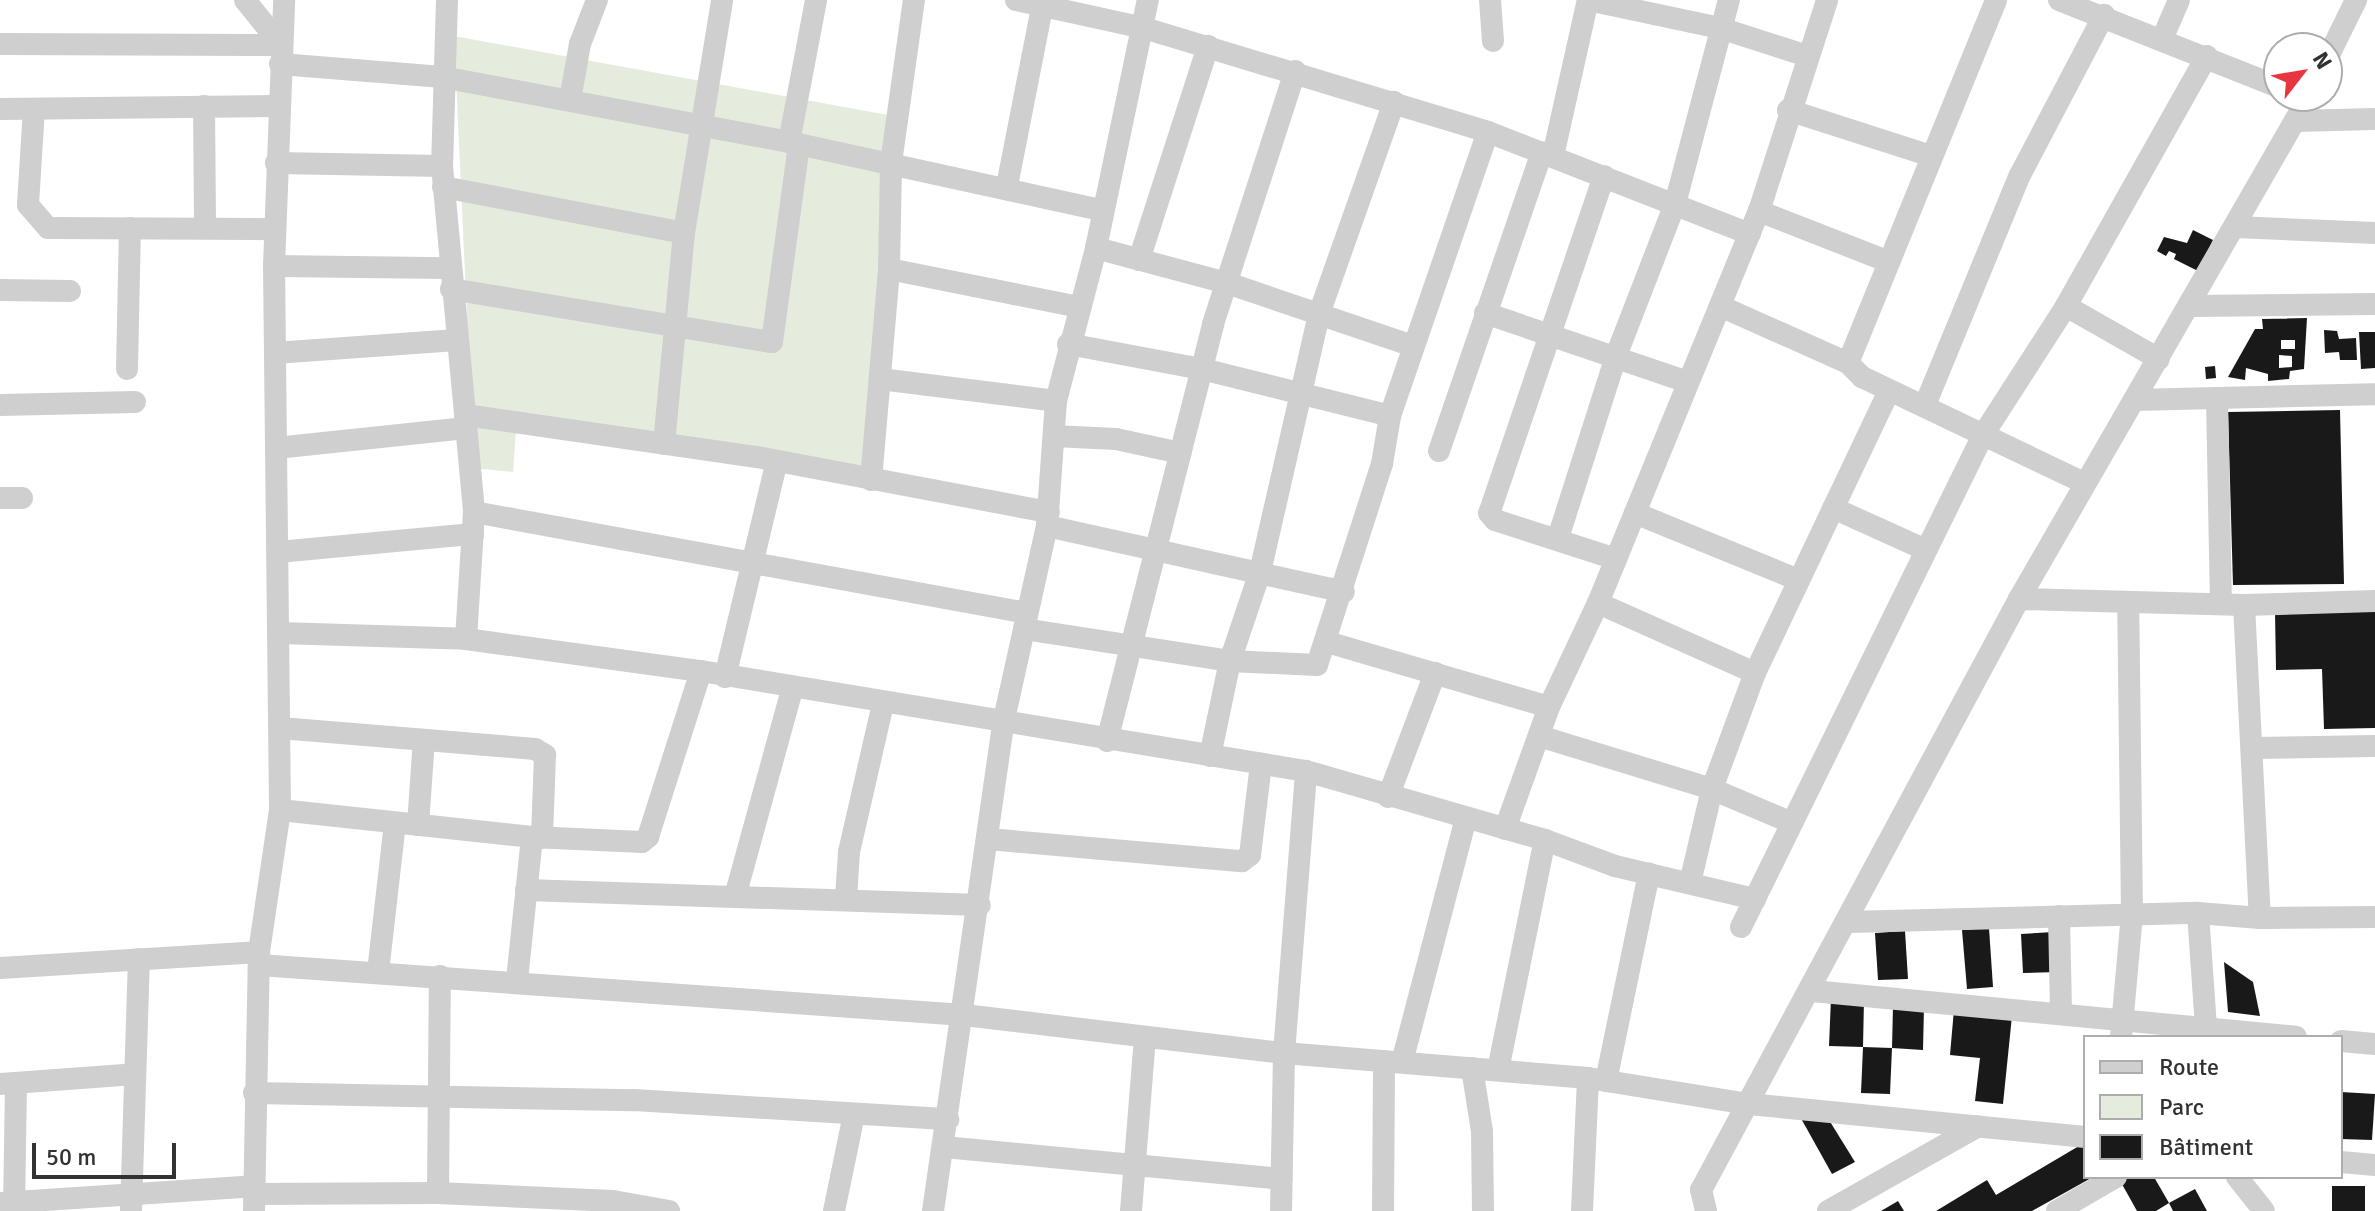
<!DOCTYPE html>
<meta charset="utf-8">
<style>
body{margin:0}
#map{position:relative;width:2375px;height:1211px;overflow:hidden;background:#fff;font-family:Signika,sans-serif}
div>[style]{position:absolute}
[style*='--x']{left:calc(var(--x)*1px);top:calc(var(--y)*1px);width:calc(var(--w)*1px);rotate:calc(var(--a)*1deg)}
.green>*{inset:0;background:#e5ecde}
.building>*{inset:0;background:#191919}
.street>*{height:22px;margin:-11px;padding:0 11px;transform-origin:11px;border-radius:11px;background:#cfcfcf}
span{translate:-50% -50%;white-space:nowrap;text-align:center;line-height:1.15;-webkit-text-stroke:8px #fff;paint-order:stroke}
.legend{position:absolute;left:2083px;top:1035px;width:260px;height:144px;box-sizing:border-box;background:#fff;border:2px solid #adadad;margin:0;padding:10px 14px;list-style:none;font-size:24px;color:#323232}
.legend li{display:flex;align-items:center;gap:16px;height:40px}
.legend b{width:40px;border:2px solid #adadad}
.north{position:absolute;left:2263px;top:32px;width:80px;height:80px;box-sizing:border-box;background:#fff;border:2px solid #adadad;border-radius:50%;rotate:59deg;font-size:22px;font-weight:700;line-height:32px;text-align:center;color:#323232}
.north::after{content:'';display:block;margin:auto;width:28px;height:36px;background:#e83640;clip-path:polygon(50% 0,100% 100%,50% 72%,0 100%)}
.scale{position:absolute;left:32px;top:1143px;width:144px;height:36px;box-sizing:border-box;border:4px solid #323232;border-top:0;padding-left:10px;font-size:24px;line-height:28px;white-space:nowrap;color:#323232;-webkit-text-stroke:6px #fff;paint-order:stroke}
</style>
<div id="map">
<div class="green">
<i style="clip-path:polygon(454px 36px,899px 117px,871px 478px,516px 431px,513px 472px,474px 468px)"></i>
</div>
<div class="building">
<i style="clip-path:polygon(2193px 230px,2213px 240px,2198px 271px,2174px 259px,2176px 254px,2169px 251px,2166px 256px,2157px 251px,2164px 237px,2187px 243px)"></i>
<i style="clip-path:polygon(evenodd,2307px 318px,2304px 369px,2290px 371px,2289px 379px,2268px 381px,2268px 374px,2246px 368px,2245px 380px,2228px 377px,2255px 329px,2263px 329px,2262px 319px,2307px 318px,2281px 340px,2295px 340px,2295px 349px,2281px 349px,2281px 340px,2307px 318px,2279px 355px,2292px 356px,2292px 367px,2279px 368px,2279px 355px)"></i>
<i style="clip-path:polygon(2324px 330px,2337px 331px,2339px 339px,2356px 338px,2357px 360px,2340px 360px,2339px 352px,2325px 353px)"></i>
<i style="clip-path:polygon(2359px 332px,2375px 332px,2375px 368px,2361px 369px)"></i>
<i style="clip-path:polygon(2215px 366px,2216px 378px,2206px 379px,2205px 367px)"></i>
<i style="clip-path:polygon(2340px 410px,2344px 584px,2233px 585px,2228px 412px)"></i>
<i style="clip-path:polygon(2375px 610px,2375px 728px,2324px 729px,2322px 669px,2276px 670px,2275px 612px)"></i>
<i style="clip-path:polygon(1989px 928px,1993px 987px,1967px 989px,1962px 930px)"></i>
<i style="clip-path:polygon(1905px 931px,1908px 979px,1878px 980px,1875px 933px)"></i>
<i style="clip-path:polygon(2054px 932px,2057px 972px,2023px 973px,2021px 934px)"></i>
<i style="clip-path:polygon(2224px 962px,2253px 982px,2260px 1016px,2228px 1012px)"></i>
<i style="clip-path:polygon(1831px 998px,1864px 999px,1863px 1047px,1829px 1046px)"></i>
<i style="clip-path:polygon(1893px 1006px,1924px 1007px,1923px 1050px,1892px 1048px,1890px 1094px,1861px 1093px,1863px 1047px,1892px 1048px)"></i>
<i style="clip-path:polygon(1954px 1009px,2012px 1016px,2003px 1104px,1975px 1101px,1980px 1058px,1950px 1055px)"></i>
<i style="clip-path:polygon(2341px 1092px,2375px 1094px,2372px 1140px,2341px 1139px)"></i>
<i style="clip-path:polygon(1798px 1113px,1829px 1120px,1855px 1162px,1832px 1174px)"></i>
<i style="clip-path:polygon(2084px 1143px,2085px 1177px,2093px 1177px,2032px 1211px,1936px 1211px,1987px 1180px,1996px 1195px)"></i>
<i style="clip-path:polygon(2118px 1177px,2154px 1177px,2169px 1203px,2156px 1211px,2137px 1211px)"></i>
<i style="clip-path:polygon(2332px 1186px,2365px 1186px,2365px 1211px,2332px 1211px)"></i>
<i style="clip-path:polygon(2195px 1189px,2207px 1211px,2173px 1211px,2169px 1203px)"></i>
<i style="clip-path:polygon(1898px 1201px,1904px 1211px,1881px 1211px)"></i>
</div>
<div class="street">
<i style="--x:245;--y:0;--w:58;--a:51.3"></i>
<i style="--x:447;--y:0;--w:166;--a:91.7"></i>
<i style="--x:442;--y:166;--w:347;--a:84.7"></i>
<i style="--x:474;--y:512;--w:127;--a:93.6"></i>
<i style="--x:1016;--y:0;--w:131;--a:12.3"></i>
<i style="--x:1144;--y:28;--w:359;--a:16.8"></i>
<i style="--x:1488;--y:132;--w:281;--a:21.3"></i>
<i style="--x:1490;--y:0;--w:41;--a:85.8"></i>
<i style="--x:2059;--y:0;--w:237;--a:21.6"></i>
<i style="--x:2163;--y:37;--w:40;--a:-66.6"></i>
<i style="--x:0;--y:44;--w:281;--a:0.2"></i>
<i style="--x:2327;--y:59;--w:66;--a:-63.8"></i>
<i style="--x:280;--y:64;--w:163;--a:4.6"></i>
<i style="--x:442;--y:77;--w:353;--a:10.6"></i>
<i style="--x:789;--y:142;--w:320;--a:12.3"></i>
<i style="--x:570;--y:100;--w:57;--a:-79.9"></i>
<i style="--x:580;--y:44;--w:47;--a:-68.9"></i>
<i style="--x:204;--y:106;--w:121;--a:89.5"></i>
<i style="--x:0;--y:109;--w:278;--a:-0.6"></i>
<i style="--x:34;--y:109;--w:96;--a:93.6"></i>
<i style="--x:28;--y:205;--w:30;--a:49"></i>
<i style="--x:48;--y:228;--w:227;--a:0.3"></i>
<i style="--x:1788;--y:110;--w:150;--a:17.8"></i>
<i style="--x:2295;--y:121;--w:80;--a:-1.4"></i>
<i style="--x:789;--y:142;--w:145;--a:-79.2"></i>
<i style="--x:1553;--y:156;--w:160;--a:-77.4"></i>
<i style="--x:1588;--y:0;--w:135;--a:12"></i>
<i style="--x:1720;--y:28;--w:91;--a:17.8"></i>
<i style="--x:276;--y:163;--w:166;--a:1"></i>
<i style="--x:1604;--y:176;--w:356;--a:108.8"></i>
<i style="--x:1489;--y:513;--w:9;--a:49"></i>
<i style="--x:1495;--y:520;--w:127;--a:17.9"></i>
<i style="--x:1007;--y:186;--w:182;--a:-78.9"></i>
<i style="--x:443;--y:187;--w:245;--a:10.8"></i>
<i style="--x:1759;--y:211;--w:140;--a:21.4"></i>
<i style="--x:2235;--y:227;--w:140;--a:2.5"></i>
<i style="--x:1096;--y:248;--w:136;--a:15"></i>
<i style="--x:1227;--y:283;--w:196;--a:18.7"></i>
<i style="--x:1139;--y:260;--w:225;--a:-72.1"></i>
<i style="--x:274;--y:266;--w:174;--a:0.7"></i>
<i style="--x:889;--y:269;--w:194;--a:11.3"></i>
<i style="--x:451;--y:289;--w:325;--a:9.4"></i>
<i style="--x:772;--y:342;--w:200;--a:-82.2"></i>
<i style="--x:0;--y:290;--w:70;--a:0.8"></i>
<i style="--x:1720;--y:306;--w:140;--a:24"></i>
<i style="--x:1848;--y:363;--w:20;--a:45"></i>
<i style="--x:1862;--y:377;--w:246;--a:25.5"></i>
<i style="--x:2066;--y:306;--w:107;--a:29.7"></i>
<i style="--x:2191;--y:306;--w:184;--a:-0.6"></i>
<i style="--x:1485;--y:313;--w:214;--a:18.8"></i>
<i style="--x:1068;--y:344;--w:136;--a:10.6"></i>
<i style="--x:1202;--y:369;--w:194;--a:14"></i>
<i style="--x:275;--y:353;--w:182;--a:-4.1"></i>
<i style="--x:1848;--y:363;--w:392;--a:-67.8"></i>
<i style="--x:127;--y:369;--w:141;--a:-88.8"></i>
<i style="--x:880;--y:379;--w:177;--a:7.1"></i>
<i style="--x:2217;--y:398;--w:206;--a:88.9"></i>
<i style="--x:2135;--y:400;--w:240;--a:-1.4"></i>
<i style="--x:0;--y:405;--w:135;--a:-1.3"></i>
<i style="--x:1925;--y:405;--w:249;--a:-67.6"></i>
<i style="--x:2020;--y:175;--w:181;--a:-62.3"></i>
<i style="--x:465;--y:415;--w:295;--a:8.2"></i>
<i style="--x:757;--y:457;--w:297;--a:10.7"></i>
<i style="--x:1054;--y:436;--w:62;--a:2.8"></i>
<i style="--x:1116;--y:439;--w:66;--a:12.3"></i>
<i style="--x:664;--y:444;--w:212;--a:-84.6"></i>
<i style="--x:684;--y:233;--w:236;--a:-80.7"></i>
<i style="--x:276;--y:448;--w:191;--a:-6"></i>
<i style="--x:1439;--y:451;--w:316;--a:-71"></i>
<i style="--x:871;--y:480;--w:212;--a:-85.1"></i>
<i style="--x:889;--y:269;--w:106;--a:-88.9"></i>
<i style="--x:891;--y:163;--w:165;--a:-82"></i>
<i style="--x:0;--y:498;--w:22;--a:0"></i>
<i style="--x:1833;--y:508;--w:102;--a:24.3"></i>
<i style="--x:474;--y:512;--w:562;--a:10.35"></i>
<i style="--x:1635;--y:513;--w:176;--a:22.3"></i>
<i style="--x:1047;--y:526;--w:304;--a:12.5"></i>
<i style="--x:1558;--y:538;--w:191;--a:-72.3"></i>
<i style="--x:1616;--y:356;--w:163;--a:-68.8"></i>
<i style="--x:1675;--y:204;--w:211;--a:-75.2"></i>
<i style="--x:278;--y:552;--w:196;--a:-5.3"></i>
<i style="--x:2019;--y:599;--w:225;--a:1.5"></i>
<i style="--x:2244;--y:605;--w:131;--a:-1.7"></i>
<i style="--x:1598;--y:603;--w:172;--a:24"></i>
<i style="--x:2244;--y:605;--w:313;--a:87.1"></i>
<i style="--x:1024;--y:629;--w:208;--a:8.8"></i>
<i style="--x:1230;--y:661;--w:87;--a:2.6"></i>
<i style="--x:1317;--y:665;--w:211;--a:-72.1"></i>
<i style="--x:1382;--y:464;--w:49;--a:-80.5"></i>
<i style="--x:1390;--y:416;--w:300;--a:-71"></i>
<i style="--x:280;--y:633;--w:186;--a:1.8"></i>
<i style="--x:466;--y:639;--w:237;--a:7.8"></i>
<i style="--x:701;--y:671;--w:613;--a:9.39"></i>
<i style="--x:1306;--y:771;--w:249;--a:16.1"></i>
<i style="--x:1545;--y:840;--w:75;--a:20.4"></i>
<i style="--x:1615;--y:866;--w:144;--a:13.3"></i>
<i style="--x:1327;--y:642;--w:231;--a:16.3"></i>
<i style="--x:725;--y:677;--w:222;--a:-76.5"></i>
<i style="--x:280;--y:728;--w:256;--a:4.7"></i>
<i style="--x:535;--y:749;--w:12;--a:31"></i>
<i style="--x:545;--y:755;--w:83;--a:92.1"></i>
<i style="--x:1539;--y:736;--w:181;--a:17"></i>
<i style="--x:1712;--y:789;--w:87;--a:23"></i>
<i style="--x:1107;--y:741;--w:430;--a:-75.7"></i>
<i style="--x:1213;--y:324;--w:266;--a:-72"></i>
<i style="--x:2253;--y:748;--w:122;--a:-0.9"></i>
<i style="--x:1210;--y:756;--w:97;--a:-78.1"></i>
<i style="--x:1230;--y:661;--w:94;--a:-71.4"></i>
<i style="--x:1260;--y:572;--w:265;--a:-77.1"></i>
<i style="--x:1319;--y:314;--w:225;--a:-70.5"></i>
<i style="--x:1388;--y:797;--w:133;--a:-69.2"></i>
<i style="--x:280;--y:810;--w:253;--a:6.1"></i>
<i style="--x:532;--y:837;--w:110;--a:2.6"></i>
<i style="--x:642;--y:842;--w:8;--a:-40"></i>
<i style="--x:648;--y:837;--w:174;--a:-72.3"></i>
<i style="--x:418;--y:825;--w:85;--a:-86"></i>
<i style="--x:1505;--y:829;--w:130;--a:-70.2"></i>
<i style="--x:1549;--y:707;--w:115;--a:-64.8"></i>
<i style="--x:1598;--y:603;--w:424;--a:-67.7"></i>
<i style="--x:1759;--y:211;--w:222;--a:-72.1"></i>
<i style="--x:988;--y:839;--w:255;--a:5"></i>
<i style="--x:1242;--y:861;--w:10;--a:-37"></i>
<i style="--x:1250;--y:855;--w:92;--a:-83.1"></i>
<i style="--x:1690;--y:883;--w:97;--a:-76.8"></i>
<i style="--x:1712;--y:789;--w:124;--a:-69.7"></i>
<i style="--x:1755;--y:673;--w:312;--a:-64.6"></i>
<i style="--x:526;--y:890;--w:454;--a:1.9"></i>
<i style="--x:736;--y:893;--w:212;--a:-74.6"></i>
<i style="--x:846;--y:898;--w:46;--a:-86.3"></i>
<i style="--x:849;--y:852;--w:152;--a:-77.1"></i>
<i style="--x:2198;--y:913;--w:115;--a:86"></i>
<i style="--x:2059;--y:916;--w:98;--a:88.8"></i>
<i style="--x:1849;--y:922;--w:349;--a:-1.5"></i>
<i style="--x:2198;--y:913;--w:62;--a:4.6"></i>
<i style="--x:2260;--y:918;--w:115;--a:-0.5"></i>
<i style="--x:1741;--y:927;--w:548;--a:-63.81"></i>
<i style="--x:1983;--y:435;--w:153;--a:-57.2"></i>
<i style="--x:2066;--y:306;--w:287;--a:-60.6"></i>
<i style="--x:259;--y:965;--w:707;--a:4.06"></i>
<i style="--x:964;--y:1015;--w:322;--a:6.8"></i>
<i style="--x:1284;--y:1053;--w:305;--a:4.7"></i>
<i style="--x:1588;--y:1078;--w:163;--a:9.2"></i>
<i style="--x:1749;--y:1104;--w:338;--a:5.6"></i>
<i style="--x:0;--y:968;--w:259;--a:-3.5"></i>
<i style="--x:378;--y:972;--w:150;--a:-83.5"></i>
<i style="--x:517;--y:980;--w:144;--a:-84"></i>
<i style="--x:1812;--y:991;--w:486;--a:5.4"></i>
<i style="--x:2121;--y:1037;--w:123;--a:-84.9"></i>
<i style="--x:2132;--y:914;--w:311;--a:-90.7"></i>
<i style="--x:2341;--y:1041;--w:34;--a:5"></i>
<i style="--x:1402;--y:1062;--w:252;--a:-75.3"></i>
<i style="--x:1472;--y:1068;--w:64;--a:81"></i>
<i style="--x:1482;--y:1131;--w:80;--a:89.3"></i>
<i style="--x:1498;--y:1070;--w:235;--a:-78.5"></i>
<i style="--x:1606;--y:1081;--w:212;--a:-78.3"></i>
<i style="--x:0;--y:1084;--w:135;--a:-4.2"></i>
<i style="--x:254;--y:1093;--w:380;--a:1.1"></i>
<i style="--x:634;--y:1100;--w:315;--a:3.5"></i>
<i style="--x:944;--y:1147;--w:339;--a:5.4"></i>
<i style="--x:2341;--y:1162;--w:34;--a:5"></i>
<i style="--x:2237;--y:1177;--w:43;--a:51.5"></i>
<i style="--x:438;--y:1193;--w:217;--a:-89.5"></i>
<i style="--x:253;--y:1194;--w:185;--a:-0.3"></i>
<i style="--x:438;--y:1193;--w:175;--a:2.6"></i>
<i style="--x:613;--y:1201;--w:57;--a:10.1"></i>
<i style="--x:0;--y:1203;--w:254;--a:-3.8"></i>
<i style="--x:14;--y:1211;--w:128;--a:-89.1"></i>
<i style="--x:131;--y:1211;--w:252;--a:-88.2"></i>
<i style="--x:254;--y:1211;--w:259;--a:-88.9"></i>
<i style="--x:259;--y:952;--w:144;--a:-81.6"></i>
<i style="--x:280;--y:810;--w:544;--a:-90.63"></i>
<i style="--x:274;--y:266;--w:266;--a:-87.8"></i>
<i style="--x:834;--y:1211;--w:99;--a:-78.3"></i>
<i style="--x:933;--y:1211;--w:492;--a:-81.8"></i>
<i style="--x:1003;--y:724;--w:203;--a:-77.5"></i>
<i style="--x:1047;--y:526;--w:125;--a:-85.9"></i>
<i style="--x:1056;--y:401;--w:158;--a:-75.3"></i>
<i style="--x:1096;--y:248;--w:253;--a:-78.2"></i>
<i style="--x:1131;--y:1211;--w:174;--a:-85.4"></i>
<i style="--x:1281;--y:1211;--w:158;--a:-88.9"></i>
<i style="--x:1284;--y:1053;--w:283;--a:-85.5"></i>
<i style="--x:1383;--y:1211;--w:150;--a:-89.6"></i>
<i style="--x:1582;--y:1211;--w:133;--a:-87.4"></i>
<i style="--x:1706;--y:1211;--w:22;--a:-103"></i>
<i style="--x:1701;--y:1190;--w:671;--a:-61.72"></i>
<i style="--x:2019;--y:599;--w:581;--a:-60.03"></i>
<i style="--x:1828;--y:1211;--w:172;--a:-29.5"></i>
<i style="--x:2057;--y:1211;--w:68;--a:-30"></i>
</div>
<ul class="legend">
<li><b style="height:10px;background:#cfcfcf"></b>Route</li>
<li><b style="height:22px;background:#e5ecde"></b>Parc</li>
<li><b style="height:22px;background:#191919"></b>Bâtiment</li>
</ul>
<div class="north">N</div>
<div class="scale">50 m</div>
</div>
